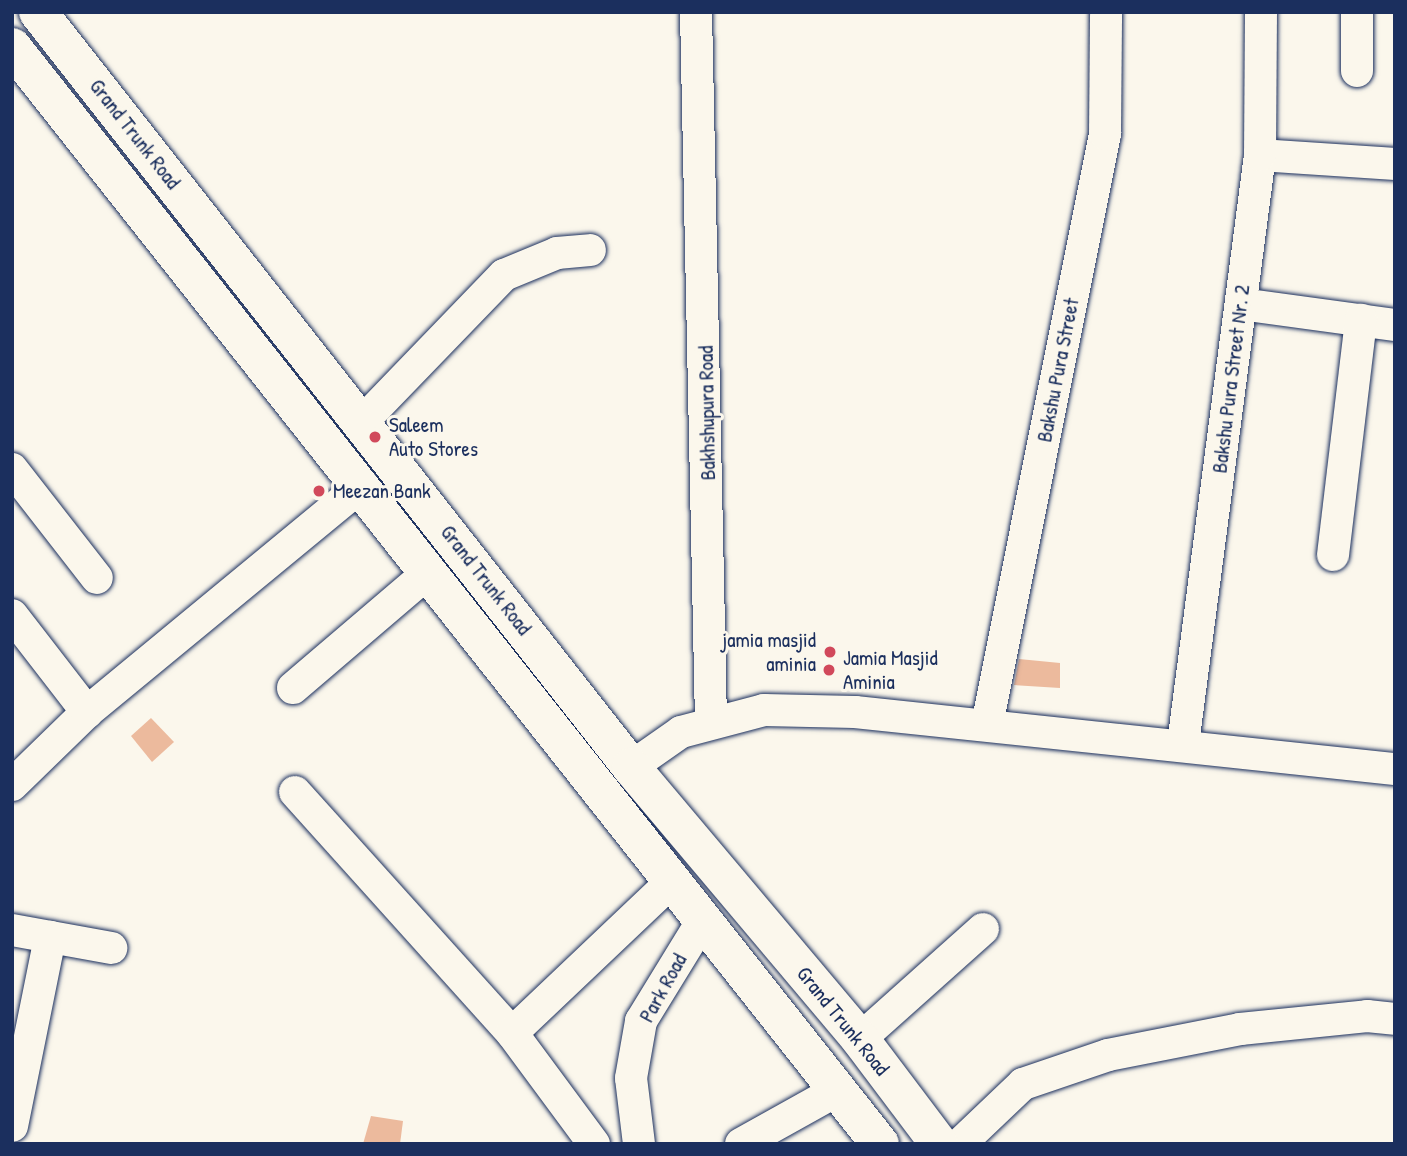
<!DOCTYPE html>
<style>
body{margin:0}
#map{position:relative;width:1407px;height:1156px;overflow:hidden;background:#fbf7ec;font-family:"Patrick Hand",sans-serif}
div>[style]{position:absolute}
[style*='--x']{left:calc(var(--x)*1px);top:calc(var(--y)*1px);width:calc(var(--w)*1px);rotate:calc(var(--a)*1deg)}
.building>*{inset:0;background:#ecba9d}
.roads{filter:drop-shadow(0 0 2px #1b2f5e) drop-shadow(0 0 2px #1b2f5e)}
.minor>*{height:32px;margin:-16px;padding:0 16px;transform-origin:16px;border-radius:16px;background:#fbf7ec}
.major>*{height:38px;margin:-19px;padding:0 19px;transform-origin:19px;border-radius:19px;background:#fbf7ec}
.dots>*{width:19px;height:19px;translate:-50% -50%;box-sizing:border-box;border:4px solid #fbf7ec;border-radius:50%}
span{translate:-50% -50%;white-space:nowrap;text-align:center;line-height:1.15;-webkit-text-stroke:6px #fbf7ec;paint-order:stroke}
.street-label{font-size:21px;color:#1b2f5e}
.poi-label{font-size:21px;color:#1b2f5e}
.left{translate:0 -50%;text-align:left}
.right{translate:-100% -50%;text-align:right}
.frame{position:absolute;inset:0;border:14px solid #1b2f5e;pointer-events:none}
</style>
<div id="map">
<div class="building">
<i style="clip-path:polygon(1019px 659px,1060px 663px,1060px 688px,1014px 685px)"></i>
<i style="clip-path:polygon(151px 718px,174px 742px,152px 762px,131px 736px)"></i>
<i style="clip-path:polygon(371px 1116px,403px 1121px,400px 1144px,363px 1144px)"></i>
</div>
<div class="roads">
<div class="minor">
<i style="--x:696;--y:12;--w:708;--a:88.79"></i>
<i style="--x:1357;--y:71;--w:59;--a:-90"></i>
<i style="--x:1260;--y:155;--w:135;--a:3.8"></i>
<i style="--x:1241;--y:304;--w:155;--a:7.8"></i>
<i style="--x:363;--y:421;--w:203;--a:-46"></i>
<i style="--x:504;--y:275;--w:57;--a:-22.5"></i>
<i style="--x:557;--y:253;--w:33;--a:-5"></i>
<i style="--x:12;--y:469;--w:138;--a:52.1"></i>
<i style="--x:1333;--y:555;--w:237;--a:-83.2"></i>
<i style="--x:12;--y:615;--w:123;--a:52.3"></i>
<i style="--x:293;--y:688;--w:180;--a:-40.5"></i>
<i style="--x:987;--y:725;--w:603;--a:-78.71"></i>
<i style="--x:1105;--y:134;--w:122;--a:-89.5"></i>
<i style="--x:1183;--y:744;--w:594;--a:-82.55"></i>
<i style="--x:1260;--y:155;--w:143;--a:-89.6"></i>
<i style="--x:631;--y:767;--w:61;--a:-35"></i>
<i style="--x:681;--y:732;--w:86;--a:-14.8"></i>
<i style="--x:764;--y:710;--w:91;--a:1.3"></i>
<i style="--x:855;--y:712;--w:543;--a:6.03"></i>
<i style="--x:12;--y:785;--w:105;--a:-44.2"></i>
<i style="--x:87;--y:712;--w:357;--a:-39.5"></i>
<i style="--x:295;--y:792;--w:324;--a:48"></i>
<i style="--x:12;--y:930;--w:101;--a:10.3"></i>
<i style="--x:860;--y:1039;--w:165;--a:-41.8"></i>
<i style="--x:12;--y:1126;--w:193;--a:-78.6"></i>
<i style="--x:594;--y:1144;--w:138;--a:-126.5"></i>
<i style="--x:512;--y:1033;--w:219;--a:-43.5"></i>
<i style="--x:639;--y:1144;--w:66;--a:-96.9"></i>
<i style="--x:631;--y:1078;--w:58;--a:-80"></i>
<i style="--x:641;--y:1021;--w:119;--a:-58.5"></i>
<i style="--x:741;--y:1144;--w:113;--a:-29.1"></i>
<i style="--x:960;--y:1144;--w:87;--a:-43.6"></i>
<i style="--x:1023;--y:1084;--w:90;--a:-18.8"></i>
<i style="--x:1108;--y:1055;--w:135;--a:-11.1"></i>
<i style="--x:1240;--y:1029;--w:128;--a:-5.8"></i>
<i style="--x:1367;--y:1016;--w:28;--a:6"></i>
</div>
<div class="major">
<i style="--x:38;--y:12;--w:960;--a:51.85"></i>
<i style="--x:631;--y:767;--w:356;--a:49.9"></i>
<i style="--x:860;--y:1039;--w:131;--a:53"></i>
<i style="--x:12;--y:47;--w:1399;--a:51.65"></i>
</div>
</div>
<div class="dots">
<i style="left:375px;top:437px;background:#d1495b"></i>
<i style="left:319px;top:491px;background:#d1495b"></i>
<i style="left:830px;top:652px;background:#d1495b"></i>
<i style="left:829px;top:670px;background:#d1495b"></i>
</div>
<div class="street-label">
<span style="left:135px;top:134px;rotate:52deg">Grand Trunk Road</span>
<span style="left:1058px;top:370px;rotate:-79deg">Bakshu Pura Street</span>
<span style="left:1231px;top:379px;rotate:-83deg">Bakshu Pura Street Nr. 2</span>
<span style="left:707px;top:413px;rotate:-91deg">Bakhshupura Road</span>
<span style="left:486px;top:580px;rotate:52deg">Grand Trunk Road</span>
<span style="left:663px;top:988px;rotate:-61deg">Park Road</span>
<span style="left:843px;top:1021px;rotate:51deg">Grand Trunk Road</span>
</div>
<div class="poi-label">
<span class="left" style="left:389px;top:437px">Saleem<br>Auto Stores</span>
<span class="left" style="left:333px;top:491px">Meezan Bank</span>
<span class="right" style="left:816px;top:652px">jamia masjid<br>aminia</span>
<span class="left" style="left:843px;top:670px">Jamia Masjid<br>Aminia</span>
</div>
<div class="frame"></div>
</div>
